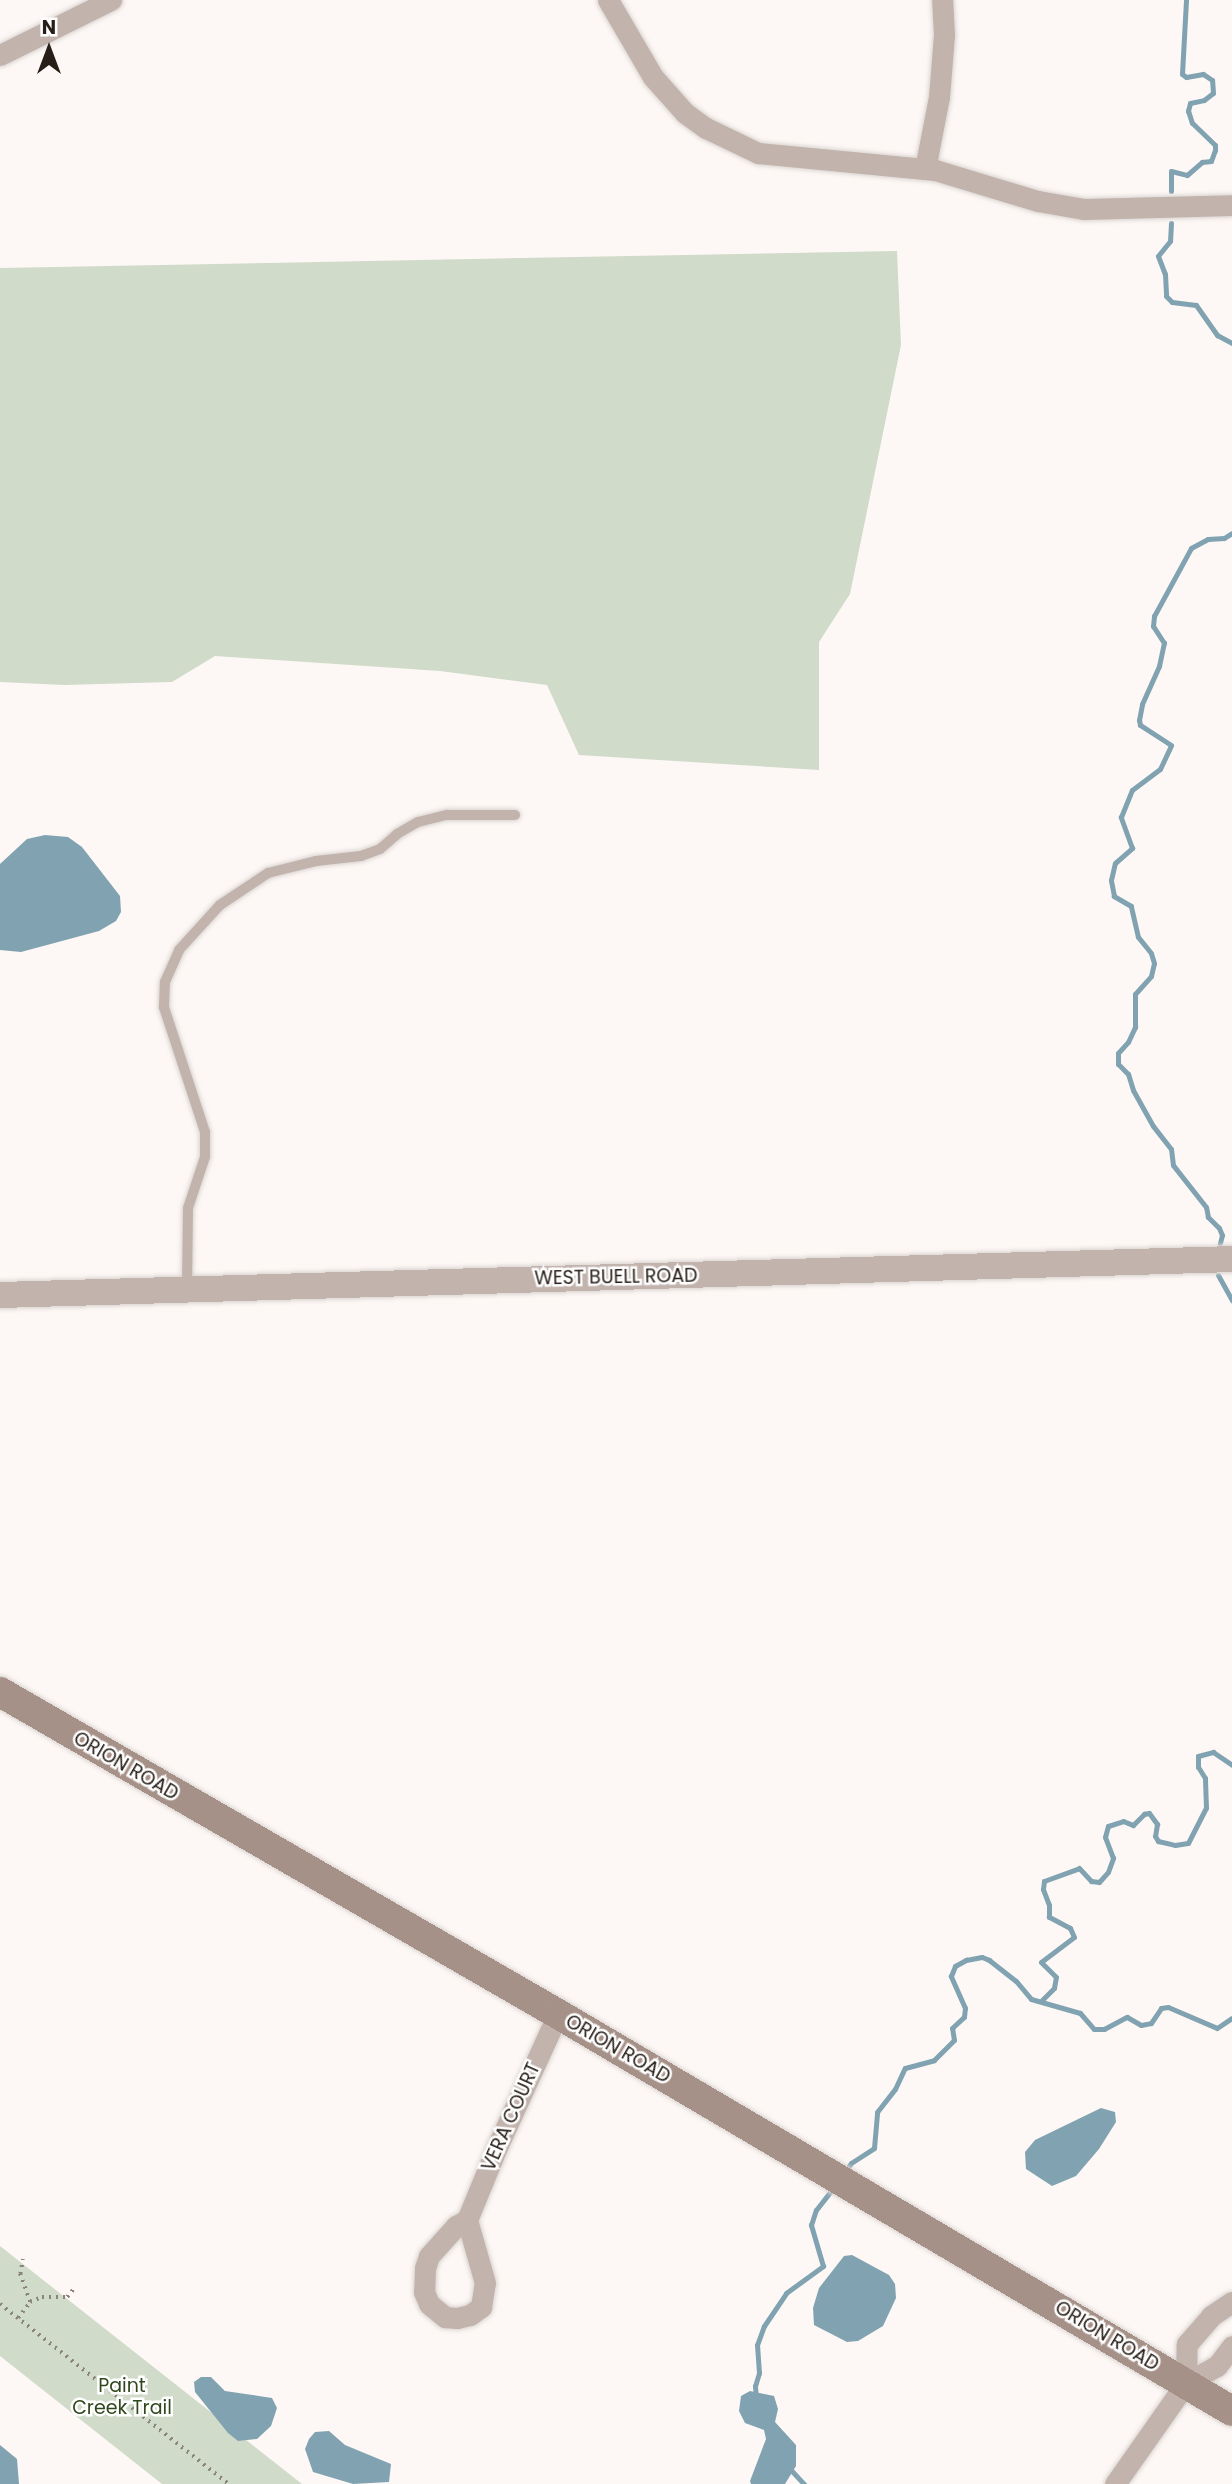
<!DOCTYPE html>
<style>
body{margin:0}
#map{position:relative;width:1232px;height:2484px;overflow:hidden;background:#fdf8f5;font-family:Poppins,sans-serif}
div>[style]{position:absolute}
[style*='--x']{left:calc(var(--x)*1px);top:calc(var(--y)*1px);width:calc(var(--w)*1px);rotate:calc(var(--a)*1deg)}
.green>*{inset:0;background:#d0dbc9}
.water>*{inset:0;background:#81a3b1}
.stream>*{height:5px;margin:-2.5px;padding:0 2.5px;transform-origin:2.5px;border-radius:2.5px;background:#81a3b1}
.path>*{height:3.5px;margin-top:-1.75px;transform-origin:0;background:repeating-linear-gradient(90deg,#8a837e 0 2px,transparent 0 7px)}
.roads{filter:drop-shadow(0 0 2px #dbd5d2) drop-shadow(0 0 2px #dbd5d2)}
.service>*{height:10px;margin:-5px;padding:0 5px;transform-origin:5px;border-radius:5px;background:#c2b3ad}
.minor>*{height:21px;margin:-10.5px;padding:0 10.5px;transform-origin:10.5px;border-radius:10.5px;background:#c2b3ad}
.tertiary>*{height:26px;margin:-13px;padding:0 13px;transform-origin:13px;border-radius:13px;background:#c2b3ad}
.secondary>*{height:30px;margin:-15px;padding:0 15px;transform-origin:15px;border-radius:15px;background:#a69188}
span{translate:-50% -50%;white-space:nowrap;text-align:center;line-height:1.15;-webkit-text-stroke:5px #fff;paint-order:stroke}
.street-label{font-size:19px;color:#271e18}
.park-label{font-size:19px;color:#30471d}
.north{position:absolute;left:14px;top:14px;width:70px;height:70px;-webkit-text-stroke:5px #fff;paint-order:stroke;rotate:0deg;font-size:19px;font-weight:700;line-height:28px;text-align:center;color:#271e18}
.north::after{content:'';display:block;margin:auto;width:24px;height:32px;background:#271e18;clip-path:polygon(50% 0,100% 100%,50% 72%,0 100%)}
</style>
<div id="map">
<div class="green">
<i style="clip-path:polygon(897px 251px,901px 345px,850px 594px,819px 642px,819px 770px,579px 755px,547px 685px,440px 671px,215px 656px,172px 682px,64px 685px,0 682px,0 268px)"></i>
<i style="clip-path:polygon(0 2246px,302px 2484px,162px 2484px,0 2356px)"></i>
</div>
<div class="water">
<i style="clip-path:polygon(45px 835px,68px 837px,82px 847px,120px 896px,121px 912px,116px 921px,99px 931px,21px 952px,0 950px,0 864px,27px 839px)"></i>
<i style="clip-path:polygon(1101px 2108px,1115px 2112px,1116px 2122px,1099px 2149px,1076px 2176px,1052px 2186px,1026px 2169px,1025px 2152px,1035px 2140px)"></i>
<i style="clip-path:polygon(852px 2255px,889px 2275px,895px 2284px,896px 2298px,883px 2326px,858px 2341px,847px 2342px,814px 2325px,813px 2308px,819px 2288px,844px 2256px)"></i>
<i style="clip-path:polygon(201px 2377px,211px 2377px,225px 2391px,272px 2398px,277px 2408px,271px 2426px,257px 2439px,238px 2441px,228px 2433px,195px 2392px,194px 2382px)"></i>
<i style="clip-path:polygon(750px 2391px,774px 2396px,778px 2409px,775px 2422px,796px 2445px,796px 2466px,785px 2484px,751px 2484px,750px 2481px,766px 2439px,764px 2430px,745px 2423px,739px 2411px,741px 2396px)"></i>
<i style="clip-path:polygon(329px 2431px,345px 2445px,391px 2464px,389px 2482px,353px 2484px,313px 2472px,305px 2449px,309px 2439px,315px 2432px)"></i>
<i style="clip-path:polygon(0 2445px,17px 2459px,19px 2484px,0 2484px)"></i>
</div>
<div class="stream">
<i style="--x:1171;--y:191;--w:20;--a:-90"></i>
<i style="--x:1171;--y:171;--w:16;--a:14"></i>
<i style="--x:1187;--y:175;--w:20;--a:-41"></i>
<i style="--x:1202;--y:162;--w:9;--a:-6"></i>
<i style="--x:1211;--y:161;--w:12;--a:-70"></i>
<i style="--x:1215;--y:150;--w:5;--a:-90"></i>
<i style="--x:1215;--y:145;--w:32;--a:-136"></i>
<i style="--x:1192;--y:123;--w:13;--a:-108"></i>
<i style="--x:1188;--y:111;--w:8;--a:-76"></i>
<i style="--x:1190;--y:103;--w:14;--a:-12"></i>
<i style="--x:1204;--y:100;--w:11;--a:-38"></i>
<i style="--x:1213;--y:93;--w:13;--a:-94"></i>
<i style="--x:1212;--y:80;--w:11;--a:-146"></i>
<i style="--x:1203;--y:74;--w:17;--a:170"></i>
<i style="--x:1186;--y:77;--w:5;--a:-143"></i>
<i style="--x:1182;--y:74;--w:74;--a:-86.9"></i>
<i style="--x:1171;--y:223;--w:18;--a:93"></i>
<i style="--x:1170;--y:241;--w:19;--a:129"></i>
<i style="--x:1158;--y:256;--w:19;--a:69"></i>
<i style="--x:1165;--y:274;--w:22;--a:87"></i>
<i style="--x:1166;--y:296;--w:8;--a:45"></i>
<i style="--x:1172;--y:302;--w:24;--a:7"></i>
<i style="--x:1196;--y:305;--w:37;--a:55"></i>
<i style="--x:1217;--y:335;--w:17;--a:28"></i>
<i style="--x:1220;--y:1243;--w:8;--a:-76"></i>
<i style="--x:1222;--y:1235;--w:8;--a:-113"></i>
<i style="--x:1219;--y:1228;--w:16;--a:-135"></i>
<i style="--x:1208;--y:1217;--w:10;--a:-101"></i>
<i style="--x:1206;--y:1207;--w:53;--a:-128.2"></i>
<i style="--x:1173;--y:1165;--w:16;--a:-97"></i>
<i style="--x:1171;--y:1149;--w:29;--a:-128"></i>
<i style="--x:1153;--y:1126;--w:41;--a:-119.1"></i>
<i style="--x:1133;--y:1090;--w:17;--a:-107"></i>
<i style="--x:1128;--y:1074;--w:14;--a:-135"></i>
<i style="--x:1118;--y:1064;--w:11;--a:-90"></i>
<i style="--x:1118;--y:1053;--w:15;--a:-48"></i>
<i style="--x:1128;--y:1042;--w:17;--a:-65"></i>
<i style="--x:1135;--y:1027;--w:33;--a:-90"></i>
<i style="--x:1135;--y:994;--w:24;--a:-48"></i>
<i style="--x:1151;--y:976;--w:13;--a:-77"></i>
<i style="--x:1154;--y:963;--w:10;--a:-107"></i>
<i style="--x:1151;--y:953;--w:21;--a:-129"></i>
<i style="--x:1138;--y:937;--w:32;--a:-103"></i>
<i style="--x:1131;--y:906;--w:20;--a:-150"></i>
<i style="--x:1114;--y:896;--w:16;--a:-101"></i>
<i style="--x:1111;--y:880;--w:17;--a:-77"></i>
<i style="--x:1115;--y:863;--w:23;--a:-41"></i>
<i style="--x:1132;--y:848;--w:33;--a:-110"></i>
<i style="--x:1121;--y:817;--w:29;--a:-68"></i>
<i style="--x:1132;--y:790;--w:35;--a:-37"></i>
<i style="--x:1160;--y:769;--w:26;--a:-65"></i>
<i style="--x:1171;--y:745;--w:37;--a:-147"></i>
<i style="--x:1140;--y:725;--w:5;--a:-101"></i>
<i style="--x:1139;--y:720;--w:16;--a:-79"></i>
<i style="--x:1142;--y:704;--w:42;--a:-65.9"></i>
<i style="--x:1159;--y:666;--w:24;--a:-78"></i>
<i style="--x:1164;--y:643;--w:20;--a:-123"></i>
<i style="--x:1153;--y:626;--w:10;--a:-84"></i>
<i style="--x:1154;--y:616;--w:77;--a:-61.4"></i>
<i style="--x:1191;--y:548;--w:19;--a:-28"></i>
<i style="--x:1208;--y:539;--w:16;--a:-4"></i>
<i style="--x:1224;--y:538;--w:9;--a:-32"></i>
<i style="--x:1218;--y:1275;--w:29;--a:61"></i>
<i style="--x:1042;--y:2000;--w:17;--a:-45"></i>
<i style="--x:1054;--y:1988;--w:11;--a:-80"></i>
<i style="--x:1056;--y:1977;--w:21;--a:-135"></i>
<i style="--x:1041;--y:1962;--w:41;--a:-37.1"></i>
<i style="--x:1074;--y:1937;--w:10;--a:-114"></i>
<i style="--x:1070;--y:1928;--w:24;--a:-152"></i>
<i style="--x:1049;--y:1917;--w:12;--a:-90"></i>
<i style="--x:1049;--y:1905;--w:17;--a:-111"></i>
<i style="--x:1043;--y:1889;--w:8;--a:-83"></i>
<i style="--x:1044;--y:1881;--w:37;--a:-20"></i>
<i style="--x:1079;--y:1868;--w:18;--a:47"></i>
<i style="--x:1091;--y:1881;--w:8;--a:7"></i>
<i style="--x:1099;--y:1882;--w:13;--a:-48"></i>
<i style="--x:1108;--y:1872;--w:15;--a:-70"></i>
<i style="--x:1113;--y:1858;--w:22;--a:-111"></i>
<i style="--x:1105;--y:1837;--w:11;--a:-75"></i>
<i style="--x:1108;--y:1826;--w:16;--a:-18"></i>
<i style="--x:1123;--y:1821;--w:11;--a:22"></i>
<i style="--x:1133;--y:1825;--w:16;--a:-45"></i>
<i style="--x:1144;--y:1814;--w:5;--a:-11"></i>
<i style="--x:1149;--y:1813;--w:14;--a:54"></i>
<i style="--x:1157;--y:1824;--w:12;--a:99"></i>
<i style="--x:1155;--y:1836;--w:6;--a:59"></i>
<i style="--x:1158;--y:1841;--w:17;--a:13"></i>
<i style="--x:1175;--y:1845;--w:13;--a:-9"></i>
<i style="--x:1188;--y:1843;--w:39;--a:-63"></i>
<i style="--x:1206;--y:1808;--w:30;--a:-92"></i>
<i style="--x:1205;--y:1778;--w:13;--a:-122"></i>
<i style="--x:1198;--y:1767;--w:11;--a:-90"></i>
<i style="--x:1198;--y:1756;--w:16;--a:-15"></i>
<i style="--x:1213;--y:1752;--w:23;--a:34"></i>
<i style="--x:844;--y:2173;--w:12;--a:-55"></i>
<i style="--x:851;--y:2163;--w:27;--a:-33"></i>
<i style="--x:874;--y:2148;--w:36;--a:-85"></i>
<i style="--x:877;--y:2112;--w:29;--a:-52"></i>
<i style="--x:895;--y:2089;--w:23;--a:-65"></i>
<i style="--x:905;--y:2068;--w:30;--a:-15"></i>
<i style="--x:934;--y:2060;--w:28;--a:-45"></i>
<i style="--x:954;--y:2040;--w:12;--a:-99"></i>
<i style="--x:952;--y:2028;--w:16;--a:-43"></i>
<i style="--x:964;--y:2017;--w:9;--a:-84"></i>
<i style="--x:965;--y:2008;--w:35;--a:-114"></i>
<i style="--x:951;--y:1976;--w:11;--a:-68"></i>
<i style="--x:955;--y:1966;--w:13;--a:-29"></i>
<i style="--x:966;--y:1960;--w:16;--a:-11"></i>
<i style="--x:982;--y:1957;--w:8;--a:23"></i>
<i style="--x:989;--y:1960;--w:34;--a:38"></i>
<i style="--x:1016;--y:1981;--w:23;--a:50"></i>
<i style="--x:1031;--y:1999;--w:51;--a:15.9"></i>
<i style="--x:1080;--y:2013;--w:21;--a:49"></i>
<i style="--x:1094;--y:2029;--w:10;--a:0"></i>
<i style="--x:1104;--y:2029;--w:26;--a:-28"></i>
<i style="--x:1127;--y:2017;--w:16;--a:30"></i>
<i style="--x:1141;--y:2025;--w:10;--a:-11"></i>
<i style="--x:1151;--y:2023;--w:18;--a:-56"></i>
<i style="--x:1161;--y:2008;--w:7;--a:-8"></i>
<i style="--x:1168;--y:2007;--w:53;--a:23.2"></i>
<i style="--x:1217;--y:2028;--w:18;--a:-34"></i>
<i style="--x:756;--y:2398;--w:12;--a:-95"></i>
<i style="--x:755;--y:2386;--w:14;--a:-73"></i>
<i style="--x:759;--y:2373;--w:28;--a:-94"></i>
<i style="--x:757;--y:2345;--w:20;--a:-70"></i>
<i style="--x:764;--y:2326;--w:40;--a:-56"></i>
<i style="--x:786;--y:2293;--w:46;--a:-36.1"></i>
<i style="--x:823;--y:2266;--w:43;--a:-106.3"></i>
<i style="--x:811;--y:2225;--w:16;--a:-72"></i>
<i style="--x:816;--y:2210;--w:29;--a:-52"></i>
<i style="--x:790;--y:2469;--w:21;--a:47"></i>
</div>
<div class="path">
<i style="--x:30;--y:2302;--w:13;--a:-23"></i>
<i style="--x:42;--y:2297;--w:25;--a:0"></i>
<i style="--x:67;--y:2297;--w:13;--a:-51"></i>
<i style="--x:0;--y:2304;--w:291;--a:38.2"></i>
<i style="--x:18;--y:2318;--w:20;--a:-53"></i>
<i style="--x:30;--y:2302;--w:30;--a:-110"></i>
<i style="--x:20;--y:2274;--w:15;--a:-79"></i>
</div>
<div class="roads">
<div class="service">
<i style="--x:187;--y:1289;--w:81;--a:-89.3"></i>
<i style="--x:188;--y:1208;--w:54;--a:-71.6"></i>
<i style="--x:205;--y:1157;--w:25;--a:-90"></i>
<i style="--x:205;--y:1132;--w:132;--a:-108.2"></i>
<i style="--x:164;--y:1007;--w:25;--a:-88"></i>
<i style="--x:165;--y:982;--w:35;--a:-66"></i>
<i style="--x:179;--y:950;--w:61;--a:-47.7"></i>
<i style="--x:220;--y:905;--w:58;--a:-33.7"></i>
<i style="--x:268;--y:873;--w:49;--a:-14"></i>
<i style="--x:316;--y:861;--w:45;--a:-6.3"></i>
<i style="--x:361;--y:856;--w:20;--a:-20"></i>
<i style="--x:380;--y:849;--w:23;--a:-41"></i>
<i style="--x:397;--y:834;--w:24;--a:-30"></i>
<i style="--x:418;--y:822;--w:30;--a:-14"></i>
<i style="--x:447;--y:815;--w:68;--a:0"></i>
</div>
<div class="minor">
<i style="--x:608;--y:0;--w:89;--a:59.7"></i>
<i style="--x:653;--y:77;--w:48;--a:48.4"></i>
<i style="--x:685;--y:113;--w:26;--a:36"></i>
<i style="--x:706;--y:128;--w:58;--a:25.7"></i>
<i style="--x:758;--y:153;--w:178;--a:5.5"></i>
<i style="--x:935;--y:170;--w:108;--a:16.8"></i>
<i style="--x:1038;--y:201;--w:47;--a:9.9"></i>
<i style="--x:1084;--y:209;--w:148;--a:-1.5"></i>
<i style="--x:0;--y:55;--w:124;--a:-26.4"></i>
<i style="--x:925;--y:169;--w:73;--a:-79"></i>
<i style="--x:939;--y:97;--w:62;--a:-85.4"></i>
<i style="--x:944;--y:35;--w:35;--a:-93"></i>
<i style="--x:467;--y:2220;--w:13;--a:151"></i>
<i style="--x:456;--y:2226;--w:40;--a:132"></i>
<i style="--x:429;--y:2256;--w:13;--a:108"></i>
<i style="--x:425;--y:2268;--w:24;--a:92"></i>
<i style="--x:424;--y:2292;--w:13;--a:67"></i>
<i style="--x:429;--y:2304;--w:21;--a:39"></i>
<i style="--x:445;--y:2317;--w:12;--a:5"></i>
<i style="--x:457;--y:2318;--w:13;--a:-13"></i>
<i style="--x:470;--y:2315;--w:14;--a:-36"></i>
<i style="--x:481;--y:2307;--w:24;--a:-81"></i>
<i style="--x:485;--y:2283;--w:66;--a:-105.9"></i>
<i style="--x:467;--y:2220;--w:79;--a:-67.7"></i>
<i style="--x:497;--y:2147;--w:146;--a:-65.4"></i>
<i style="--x:1186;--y:2383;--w:39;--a:-89"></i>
<i style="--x:1187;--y:2344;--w:37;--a:-49"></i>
<i style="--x:1211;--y:2316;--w:25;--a:-34"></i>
<i style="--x:1115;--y:2484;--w:123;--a:-54.9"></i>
<i style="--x:1186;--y:2383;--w:35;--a:-29"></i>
<i style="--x:1217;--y:2366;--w:25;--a:-53"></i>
</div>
<div class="tertiary">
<i style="--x:0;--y:1295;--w:1233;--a:-1.67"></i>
</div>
<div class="secondary">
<i style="--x:0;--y:1692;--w:644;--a:29.99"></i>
<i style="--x:558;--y:2014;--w:782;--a:30.5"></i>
</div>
</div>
<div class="street-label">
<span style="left:616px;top:1277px;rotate:-1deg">WEST BUELL ROAD</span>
<span style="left:126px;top:1766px;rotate:30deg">ORION ROAD</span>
<span style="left:618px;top:2049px;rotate:30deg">ORION ROAD</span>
<span style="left:511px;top:2117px;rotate:-66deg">VERA COURT</span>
<span style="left:1107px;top:2336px;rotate:31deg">ORION ROAD</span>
</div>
<div class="park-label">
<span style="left:122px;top:2397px">Paint<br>Creek Trail</span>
</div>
<div class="north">N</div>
</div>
